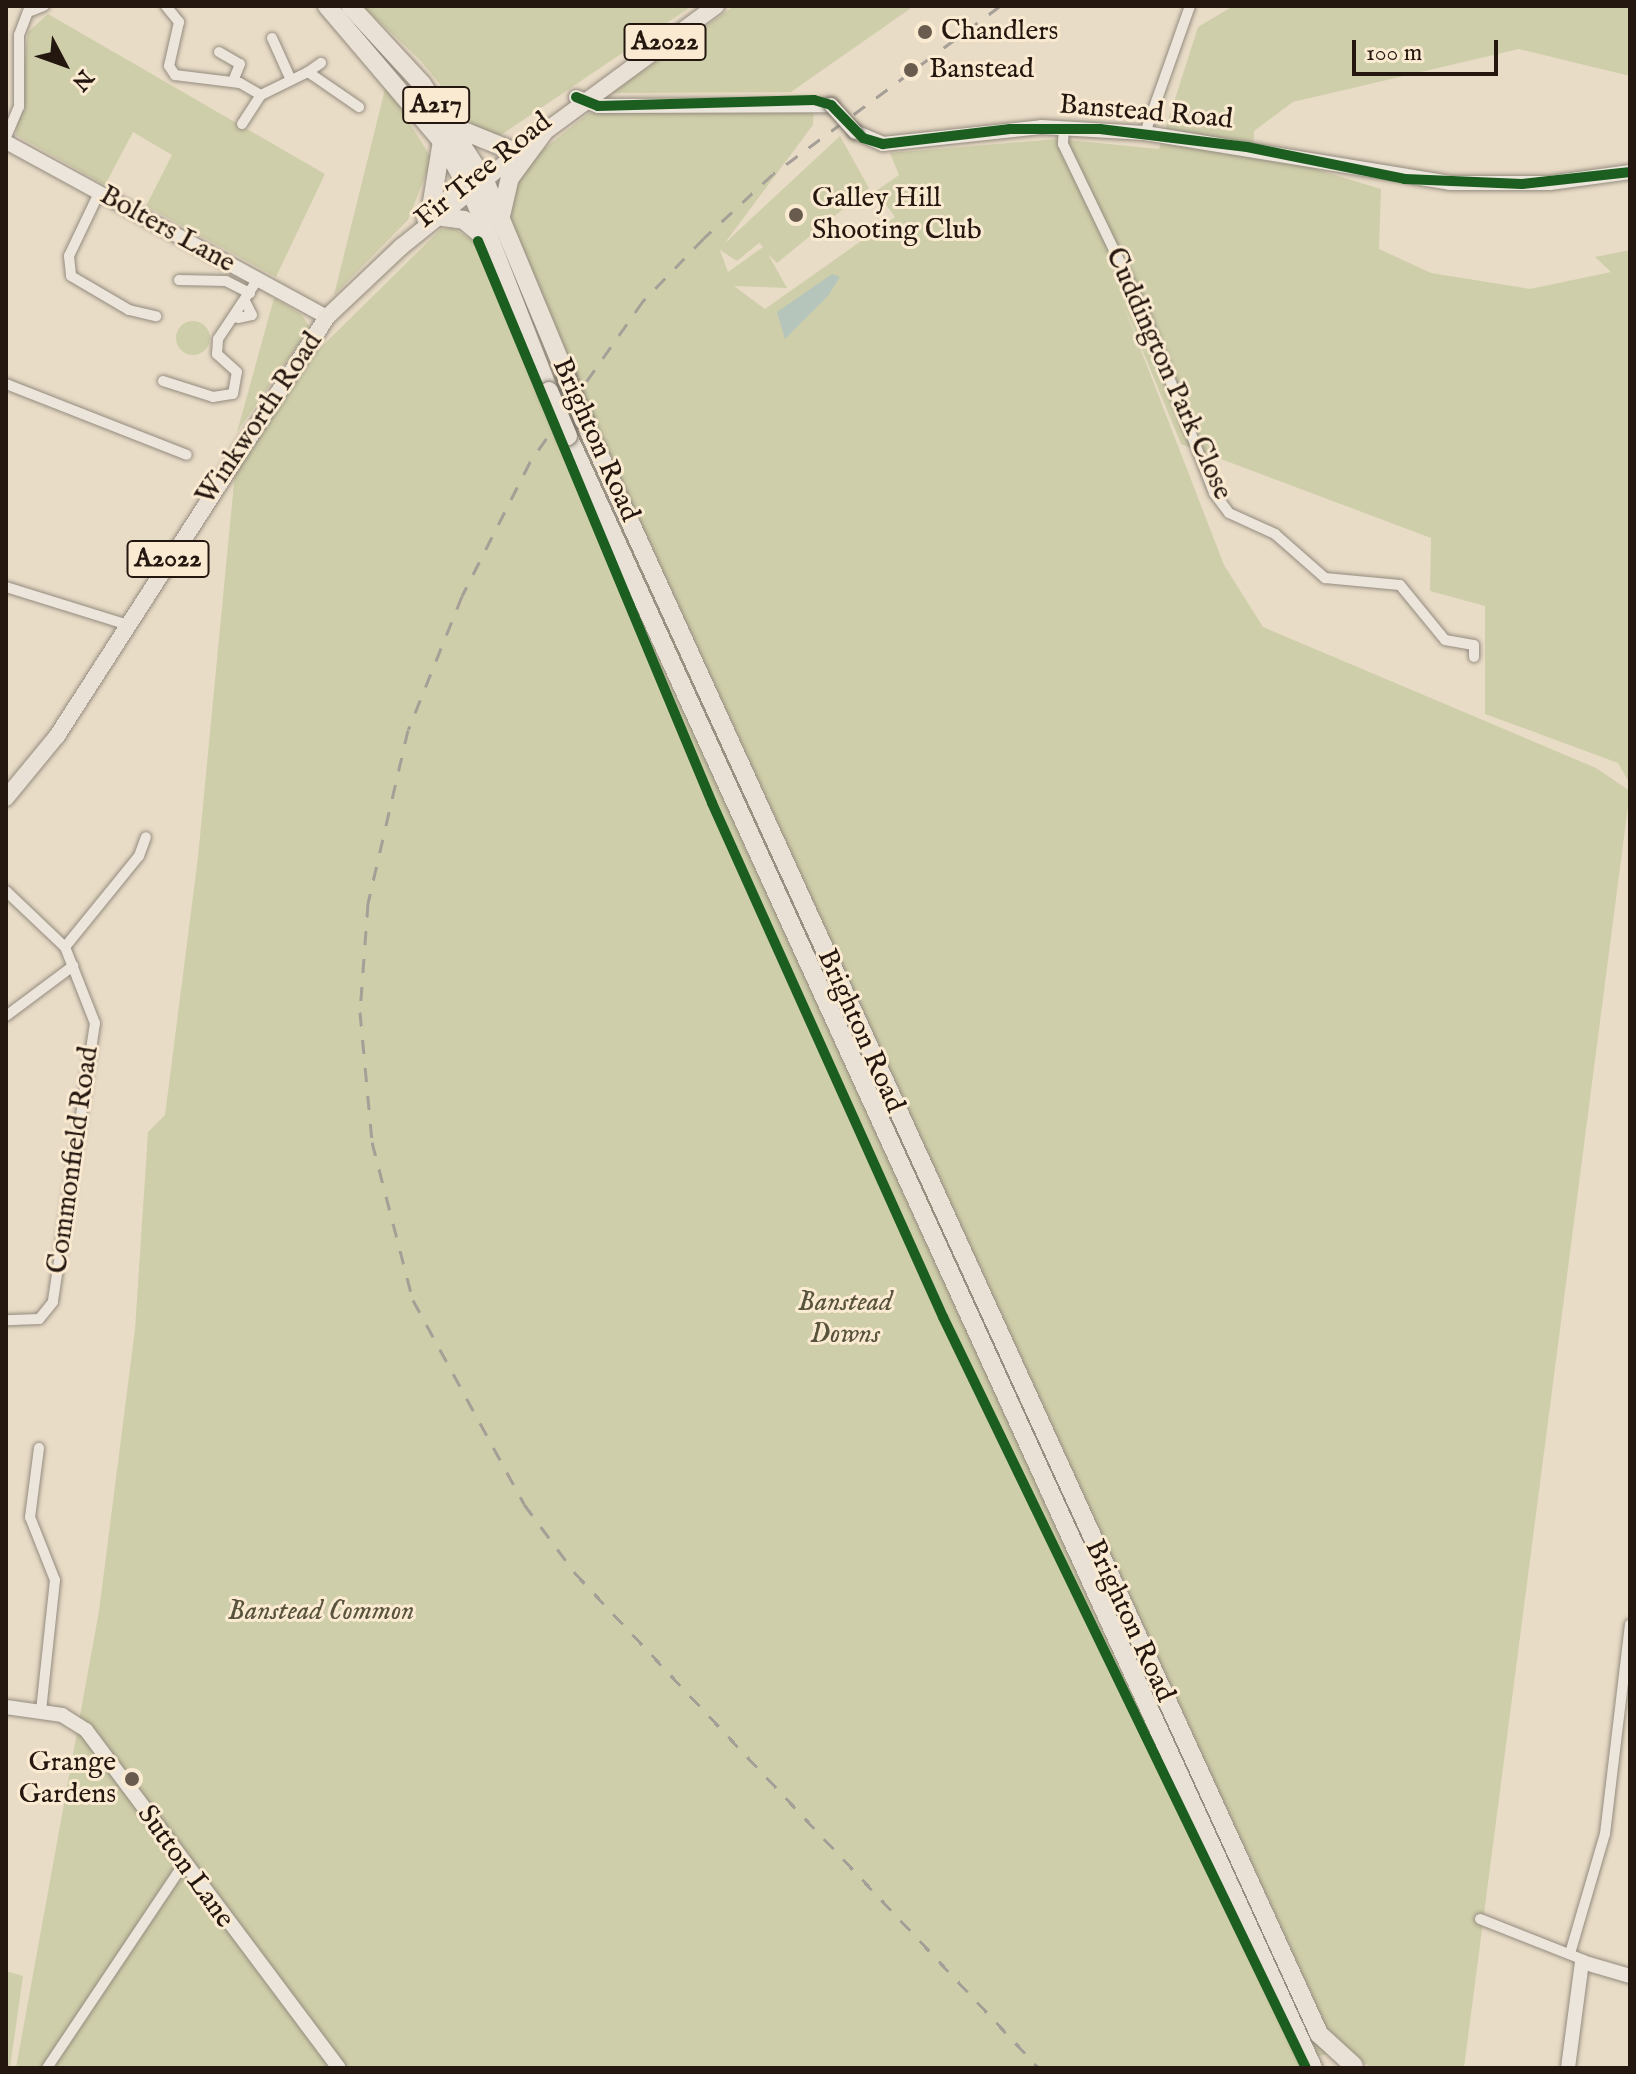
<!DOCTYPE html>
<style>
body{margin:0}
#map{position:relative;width:1636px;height:2074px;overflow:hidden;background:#e9dcc7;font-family:"IM FELL English",serif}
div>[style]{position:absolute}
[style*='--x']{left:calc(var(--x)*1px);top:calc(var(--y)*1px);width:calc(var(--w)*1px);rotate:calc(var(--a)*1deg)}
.green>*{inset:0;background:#cfceaa}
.round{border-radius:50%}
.water>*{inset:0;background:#b5c5bb}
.roads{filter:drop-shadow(0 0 2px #948b7e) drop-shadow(0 0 2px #948b7e)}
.street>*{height:10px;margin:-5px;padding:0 5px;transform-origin:5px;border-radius:5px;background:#ece5db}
.secondary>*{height:14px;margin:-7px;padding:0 7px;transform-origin:7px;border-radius:7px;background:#ece5db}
.primary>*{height:16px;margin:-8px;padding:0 8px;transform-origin:8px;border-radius:8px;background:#e9e1d5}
.highway>*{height:18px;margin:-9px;padding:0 9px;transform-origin:9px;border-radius:9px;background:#e9e1d5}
.rail>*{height:3px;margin-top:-1.5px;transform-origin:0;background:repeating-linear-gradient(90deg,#a59f97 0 14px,transparent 0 28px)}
.bridges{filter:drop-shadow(0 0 2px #797166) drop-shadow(0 0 2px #797166)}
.secondary-bridge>*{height:14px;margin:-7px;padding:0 7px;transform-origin:7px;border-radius:7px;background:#ece5db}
.highway-bridge>*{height:18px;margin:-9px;padding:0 9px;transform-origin:9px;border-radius:9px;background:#e9e1d5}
.cycleway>*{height:10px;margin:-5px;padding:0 5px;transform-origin:5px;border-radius:5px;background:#1b5e20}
.dots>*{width:22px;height:22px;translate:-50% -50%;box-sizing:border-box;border:4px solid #faead1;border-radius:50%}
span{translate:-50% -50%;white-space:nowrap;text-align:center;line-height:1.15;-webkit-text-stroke:6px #faead1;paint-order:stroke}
.shield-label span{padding:2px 6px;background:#faead1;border:2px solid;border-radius:6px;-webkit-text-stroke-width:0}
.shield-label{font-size:26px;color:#24170f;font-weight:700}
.poi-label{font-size:28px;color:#24170f}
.left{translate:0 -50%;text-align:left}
.right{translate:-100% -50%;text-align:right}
.street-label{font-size:28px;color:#24170f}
.park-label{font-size:28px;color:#58533d;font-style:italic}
.frame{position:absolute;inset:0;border:8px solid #24170f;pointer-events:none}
.north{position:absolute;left:24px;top:24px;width:80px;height:80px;-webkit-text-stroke:6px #faead1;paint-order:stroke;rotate:131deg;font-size:22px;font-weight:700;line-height:32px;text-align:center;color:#24170f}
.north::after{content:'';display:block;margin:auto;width:28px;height:36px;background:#24170f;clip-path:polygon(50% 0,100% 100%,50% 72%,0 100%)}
.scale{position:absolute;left:1352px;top:40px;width:146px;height:36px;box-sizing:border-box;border:4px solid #24170f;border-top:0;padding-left:10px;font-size:24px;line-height:28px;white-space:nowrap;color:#24170f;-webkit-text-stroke:6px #faead1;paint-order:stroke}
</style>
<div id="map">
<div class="green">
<i style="clip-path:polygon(363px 6px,692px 6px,495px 139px,479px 132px,420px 60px)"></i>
<i style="clip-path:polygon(734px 6px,914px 6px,791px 92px,612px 93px)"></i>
<i style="clip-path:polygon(evenodd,1233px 6px,1630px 6px,1630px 76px,1519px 49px,1293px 102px,1254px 131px,1253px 150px,1381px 189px,1379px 249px,1431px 273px,1530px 289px,1611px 272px,1595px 257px,1630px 250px,1630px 784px,1618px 763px,1485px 714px,1485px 606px,1430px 591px,1431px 538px,1181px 444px,1122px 301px,1224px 565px,1263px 627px,1596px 768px,1630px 791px,1464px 2068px,1375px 2068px,1338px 2053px,1302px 2058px,1306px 2068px,16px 2068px,99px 1611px,135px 1329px,148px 1132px,165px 1115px,198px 857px,235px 472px,311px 357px,441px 229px,453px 228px,478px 244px,511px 203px,510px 192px,535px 156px,589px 113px,814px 109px,813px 125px,724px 244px,840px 136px,869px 188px,777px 263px,768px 254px,787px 288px,734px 286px,765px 309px,895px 217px,876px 191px,899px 175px,890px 153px,1058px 139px,1159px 149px,1198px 27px,1233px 6px,759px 243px,763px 247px,728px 272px,720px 250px,737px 261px,759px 243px)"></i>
<i style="clip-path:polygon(48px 14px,325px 174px,276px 277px,146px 206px,172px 155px,133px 132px,105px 185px,16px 135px,28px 32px)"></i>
<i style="clip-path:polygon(386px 85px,432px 159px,408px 220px,334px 295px)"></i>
<i style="clip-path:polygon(274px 298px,302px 315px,310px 328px,237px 432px)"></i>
<i class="round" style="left:176px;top:321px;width:34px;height:34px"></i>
<i style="clip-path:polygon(6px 1971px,23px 1976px,10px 2068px,6px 2068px)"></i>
</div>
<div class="water">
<i style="clip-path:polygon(832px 274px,840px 277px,828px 296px,785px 339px,777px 312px)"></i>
</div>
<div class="roads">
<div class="street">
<i style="--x:166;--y:6;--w:21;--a:51"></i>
<i style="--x:179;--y:22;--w:45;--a:102.8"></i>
<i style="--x:169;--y:66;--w:11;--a:56"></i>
<i style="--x:175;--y:75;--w:65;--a:7"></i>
<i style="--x:240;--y:83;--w:24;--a:30"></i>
<i style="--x:261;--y:95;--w:52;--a:-26.1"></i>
<i style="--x:308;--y:72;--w:62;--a:34.5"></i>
<i style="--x:28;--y:12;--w:17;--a:-21"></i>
<i style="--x:272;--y:38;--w:46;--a:65.7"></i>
<i style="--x:219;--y:52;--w:24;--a:30"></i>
<i style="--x:240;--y:64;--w:18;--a:112"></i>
<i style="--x:308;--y:72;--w:16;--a:-35"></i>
<i style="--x:242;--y:124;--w:35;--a:-57"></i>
<i style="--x:1064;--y:128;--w:16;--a:94"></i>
<i style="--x:1063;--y:144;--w:182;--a:64.3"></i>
<i style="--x:1142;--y:308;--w:199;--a:68.7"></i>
<i style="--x:1214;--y:493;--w:25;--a:53"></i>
<i style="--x:1229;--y:513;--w:51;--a:24.5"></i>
<i style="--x:1275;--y:534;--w:67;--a:41.3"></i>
<i style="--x:1325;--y:578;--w:75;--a:5.3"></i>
<i style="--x:1400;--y:585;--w:71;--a:50.7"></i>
<i style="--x:1445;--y:640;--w:29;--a:10"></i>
<i style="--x:1474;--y:645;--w:12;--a:90"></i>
<i style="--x:1145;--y:133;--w:135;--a:-70.5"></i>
<i style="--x:6;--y:137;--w:33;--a:-67"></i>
<i style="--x:19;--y:107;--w:72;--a:-90"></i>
<i style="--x:19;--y:35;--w:25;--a:-69"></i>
<i style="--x:99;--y:193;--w:70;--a:115.5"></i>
<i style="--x:69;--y:256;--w:20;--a:84"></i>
<i style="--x:71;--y:276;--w:67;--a:30.4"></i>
<i style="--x:129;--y:310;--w:28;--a:13"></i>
<i style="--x:179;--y:280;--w:47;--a:1.2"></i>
<i style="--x:226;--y:281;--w:27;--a:27"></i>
<i style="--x:238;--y:318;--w:14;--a:-12"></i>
<i style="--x:252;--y:315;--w:16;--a:-117"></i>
<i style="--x:163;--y:381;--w:52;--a:17.7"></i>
<i style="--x:213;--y:397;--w:20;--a:-9"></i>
<i style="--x:233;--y:394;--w:22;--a:-80"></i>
<i style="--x:237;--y:372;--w:27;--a:-138"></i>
<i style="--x:217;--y:354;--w:15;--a:-86"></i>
<i style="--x:218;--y:339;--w:72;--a:-56.3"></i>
<i style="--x:6;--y:384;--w:194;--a:21.4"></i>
<i style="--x:6;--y:587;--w:128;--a:17.3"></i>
<i style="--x:6;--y:891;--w:81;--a:43.5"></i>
<i style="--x:65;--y:947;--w:82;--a:68.5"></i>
<i style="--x:95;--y:1023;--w:282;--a:98.6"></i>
<i style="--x:53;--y:1302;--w:22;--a:129"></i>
<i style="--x:39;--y:1319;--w:33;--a:178"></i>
<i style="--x:65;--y:947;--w:117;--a:-50.9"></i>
<i style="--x:139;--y:856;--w:20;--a:-70"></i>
<i style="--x:6;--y:1016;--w:84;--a:-36.7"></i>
<i style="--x:39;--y:1448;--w:70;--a:97.4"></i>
<i style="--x:30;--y:1517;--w:68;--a:68.4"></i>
<i style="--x:55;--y:1580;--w:132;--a:96.1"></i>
<i style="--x:1480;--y:1919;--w:112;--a:21.5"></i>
<i style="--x:1571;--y:1950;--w:121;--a:-73.7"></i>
<i style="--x:1605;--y:1834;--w:211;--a:-83.2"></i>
<i style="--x:47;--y:2068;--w:244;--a:-56.2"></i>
</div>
<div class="secondary">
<i style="--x:576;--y:97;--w:24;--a:22"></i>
<i style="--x:598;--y:106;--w:233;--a:-0.2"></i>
<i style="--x:855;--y:132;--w:30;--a:23"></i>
<i style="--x:883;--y:144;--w:159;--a:-6.1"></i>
<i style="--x:1041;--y:127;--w:104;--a:3.3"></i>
<i style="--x:1145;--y:133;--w:309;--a:9.3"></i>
<i style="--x:1450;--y:183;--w:100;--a:0"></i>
<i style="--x:1550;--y:183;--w:81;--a:-7.8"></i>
<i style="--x:6;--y:142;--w:366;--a:28.6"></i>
<i style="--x:6;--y:1707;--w:57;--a:8.1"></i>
<i style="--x:62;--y:1715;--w:28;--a:32"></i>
<i style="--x:86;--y:1730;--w:422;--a:53.2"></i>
<i style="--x:1568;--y:2068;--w:107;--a:-82.5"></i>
<i style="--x:1582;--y:1962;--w:50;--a:16.3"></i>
</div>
<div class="primary">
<i style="--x:425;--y:218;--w:65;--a:-40.6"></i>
<i style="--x:6;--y:798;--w:80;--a:-50.6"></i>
<i style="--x:57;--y:736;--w:498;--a:-57.2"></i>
<i style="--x:327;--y:317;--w:102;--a:-43.4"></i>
<i style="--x:401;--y:247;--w:182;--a:-38.8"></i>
<i style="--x:543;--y:133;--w:215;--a:-36.3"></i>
</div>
<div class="highway">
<i style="--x:327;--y:6;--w:177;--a:49.6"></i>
<i style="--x:442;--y:141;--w:68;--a:61.2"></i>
<i style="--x:475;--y:201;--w:204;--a:68.7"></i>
<i style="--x:350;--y:6;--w:106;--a:47.3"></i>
<i style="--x:422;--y:84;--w:116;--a:57"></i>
<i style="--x:485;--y:181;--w:211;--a:67.4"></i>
<i style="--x:454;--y:127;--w:58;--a:22.2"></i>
<i style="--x:430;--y:214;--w:74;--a:-80.7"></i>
<i style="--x:501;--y:216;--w:39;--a:-77"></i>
<i style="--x:510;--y:178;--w:56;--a:-53.7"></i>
<i style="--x:443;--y:217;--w:21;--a:8"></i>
<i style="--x:464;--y:220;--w:33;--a:40"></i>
<i style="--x:584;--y:421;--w:1773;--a:65.5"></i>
<i style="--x:1319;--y:2034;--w:47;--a:42.4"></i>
<i style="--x:568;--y:436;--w:1794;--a:65.46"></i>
</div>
</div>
<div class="rail">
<i style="--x:1000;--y:6;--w:282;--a:143.5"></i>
<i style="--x:773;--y:174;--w:94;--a:137.2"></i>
<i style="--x:704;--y:238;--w:88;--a:134.1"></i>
<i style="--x:643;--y:301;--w:197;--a:125.1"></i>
<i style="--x:530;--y:462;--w:150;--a:116.9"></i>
<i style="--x:462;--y:596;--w:144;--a:111.9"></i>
<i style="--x:408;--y:730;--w:178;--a:103"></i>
<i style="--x:368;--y:903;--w:109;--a:94.2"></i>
<i style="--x:360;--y:1012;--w:131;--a:84.7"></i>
<i style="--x:372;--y:1142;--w:163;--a:75.5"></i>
<i style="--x:413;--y:1300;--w:232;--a:61.4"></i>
<i style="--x:524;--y:1504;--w:86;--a:53.5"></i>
<i style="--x:575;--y:1573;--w:678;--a:46.85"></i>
</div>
<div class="bridges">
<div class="secondary-bridge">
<i style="--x:831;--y:105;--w:36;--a:48"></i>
</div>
<div class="highway-bridge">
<i style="--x:566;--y:376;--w:48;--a:68.2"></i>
<i style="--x:549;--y:391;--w:49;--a:67.1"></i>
</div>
</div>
<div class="cycleway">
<i style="--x:576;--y:97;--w:24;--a:22"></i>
<i style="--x:598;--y:106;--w:216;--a:-1.6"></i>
<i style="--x:814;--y:100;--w:18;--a:16"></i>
<i style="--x:831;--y:105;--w:46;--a:45.9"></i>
<i style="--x:863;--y:138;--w:21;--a:17"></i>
<i style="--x:883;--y:144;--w:128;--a:-6.7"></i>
<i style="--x:1010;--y:129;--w:90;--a:0"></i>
<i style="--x:1100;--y:129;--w:148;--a:7"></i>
<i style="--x:1247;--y:147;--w:161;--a:11.4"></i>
<i style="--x:1405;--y:179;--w:117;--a:2.4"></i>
<i style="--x:1522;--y:184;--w:109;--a:-6.3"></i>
<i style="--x:478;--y:241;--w:609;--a:67.39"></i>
<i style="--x:712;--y:803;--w:564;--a:65.8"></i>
<i style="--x:943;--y:1317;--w:834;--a:64.2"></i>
</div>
<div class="dots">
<i style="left:925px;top:32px;background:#695c4f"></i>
<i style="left:911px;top:70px;background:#695c4f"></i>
<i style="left:796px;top:215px;background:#695c4f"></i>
<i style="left:132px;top:1779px;background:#695c4f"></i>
</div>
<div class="shield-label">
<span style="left:665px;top:42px">A2022</span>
<span style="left:436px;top:105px">A217</span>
<span style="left:168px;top:559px">A2022</span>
</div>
<div class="poi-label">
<span class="left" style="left:941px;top:32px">Chandlers</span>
<span class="left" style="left:929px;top:70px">Banstead</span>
<span class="left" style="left:812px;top:215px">Galley Hill<br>Shooting Club</span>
<span class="right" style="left:116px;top:1779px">Grange<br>Gardens</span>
</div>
<div class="street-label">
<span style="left:1146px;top:113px;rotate:5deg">Banstead Road</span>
<span style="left:484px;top:171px;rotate:-39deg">Fir Tree Road</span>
<span style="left:167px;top:230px;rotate:29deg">Bolters Lane</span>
<span style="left:1168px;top:374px;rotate:66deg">Cuddington Park Close</span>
<span style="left:260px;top:419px;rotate:-56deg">Winkworth Road</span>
<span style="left:595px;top:440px;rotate:66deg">Brighton Road</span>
<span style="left:860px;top:1031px;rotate:66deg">Brighton Road</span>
<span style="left:74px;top:1160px;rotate:-82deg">Commonfield Road</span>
<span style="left:1129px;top:1621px;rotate:65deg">Brighton Road</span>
<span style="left:185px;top:1867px;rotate:54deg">Sutton Lane</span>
</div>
<div class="park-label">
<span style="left:845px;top:1319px">Banstead<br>Downs</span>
<span style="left:321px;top:1612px">Banstead Common</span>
</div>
<div class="frame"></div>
<div class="north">N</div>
<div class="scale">100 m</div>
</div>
